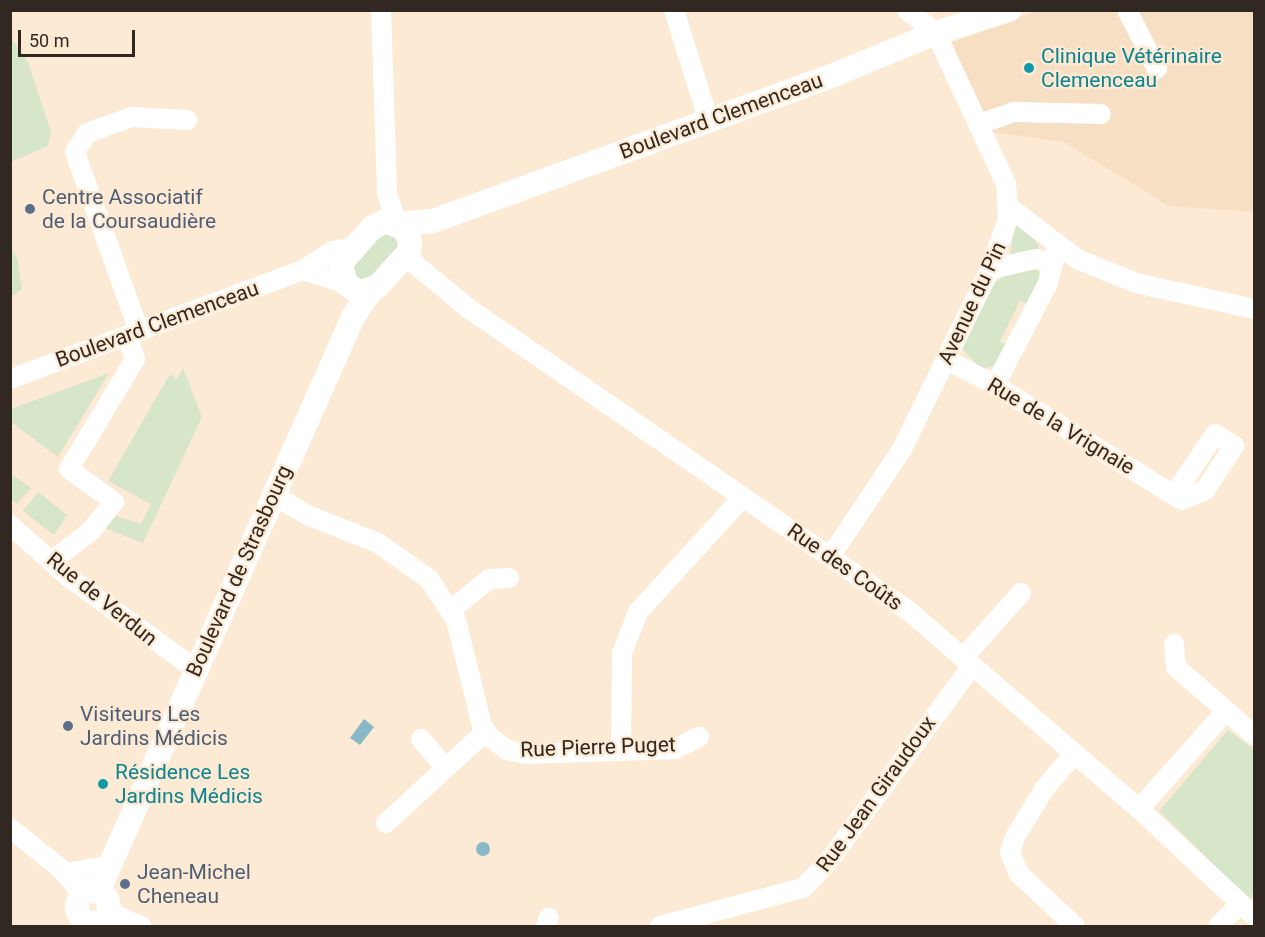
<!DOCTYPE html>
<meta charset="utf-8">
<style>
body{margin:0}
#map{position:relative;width:1265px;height:937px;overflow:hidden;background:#fdead4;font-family:Roboto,sans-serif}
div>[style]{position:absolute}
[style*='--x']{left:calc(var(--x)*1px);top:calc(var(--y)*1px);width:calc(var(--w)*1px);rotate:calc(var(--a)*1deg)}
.built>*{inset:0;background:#f7dfc3}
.green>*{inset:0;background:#d7e5c9}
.water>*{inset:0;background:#89b8c8}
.round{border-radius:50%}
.minor>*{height:20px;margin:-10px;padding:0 10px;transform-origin:10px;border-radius:10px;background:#fff}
.major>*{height:24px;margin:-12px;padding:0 12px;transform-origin:12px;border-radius:12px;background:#fff}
.major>.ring{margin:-12px;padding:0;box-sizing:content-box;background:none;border:24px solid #fff;border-radius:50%}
.dots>*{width:16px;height:16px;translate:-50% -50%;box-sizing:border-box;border:3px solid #fdead4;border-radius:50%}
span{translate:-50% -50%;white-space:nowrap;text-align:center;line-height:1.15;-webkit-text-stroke:4.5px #fdead4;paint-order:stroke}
.culture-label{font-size:21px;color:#0d838f}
.left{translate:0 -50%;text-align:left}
.street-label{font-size:21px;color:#312921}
.service-label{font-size:21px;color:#4e5e75}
.frame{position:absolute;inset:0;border:12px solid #312921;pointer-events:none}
.scale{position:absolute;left:18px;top:30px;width:117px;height:27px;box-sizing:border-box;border:3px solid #312921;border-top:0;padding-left:8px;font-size:18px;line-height:21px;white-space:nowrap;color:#312921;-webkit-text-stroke:4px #fdead4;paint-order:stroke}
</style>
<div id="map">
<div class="built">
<i style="clip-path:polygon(1037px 11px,1254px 11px,1254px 212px,1169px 206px,1064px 142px,992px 132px,950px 43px)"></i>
</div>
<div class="green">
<i style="clip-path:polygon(11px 38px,28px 62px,51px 132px,48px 146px,11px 162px)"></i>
<i style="clip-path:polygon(1015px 224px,1021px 225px,1039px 245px,1037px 253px,1010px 256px)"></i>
<i style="clip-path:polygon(392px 233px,401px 244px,374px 279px,358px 283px,350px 266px,379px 234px)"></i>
<i style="clip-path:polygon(11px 246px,18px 261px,22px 289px,11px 297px)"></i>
<i style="clip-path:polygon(1034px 267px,1044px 278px,1031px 306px,1020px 301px,1000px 341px,1009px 347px,1001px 365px,981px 369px,963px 350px,965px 335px,987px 288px,1010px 272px)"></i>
<i style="clip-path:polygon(183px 368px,202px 417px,143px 543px,102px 527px,111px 514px,141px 524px,151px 504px,108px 481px,170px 374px,177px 379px)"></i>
<i style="clip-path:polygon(109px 373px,58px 457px,11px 422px,11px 409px)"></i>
<i style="clip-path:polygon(10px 473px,31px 488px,17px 504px,11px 499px)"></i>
<i style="clip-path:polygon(38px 492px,67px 515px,54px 535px,23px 511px)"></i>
<i style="clip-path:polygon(1228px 730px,1254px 749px,1254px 890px,1250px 900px,1159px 811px)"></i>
</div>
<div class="water">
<i style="clip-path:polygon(364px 719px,374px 727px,360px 745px,350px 738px)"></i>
<i class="round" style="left:476px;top:842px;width:14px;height:14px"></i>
</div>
<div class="minor">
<i style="--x:381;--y:10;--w:183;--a:88.1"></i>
<i style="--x:387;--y:193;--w:32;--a:72"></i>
<i style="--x:674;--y:10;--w:114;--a:72.7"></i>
<i style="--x:1127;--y:10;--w:66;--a:63"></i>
<i style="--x:979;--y:124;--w:37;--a:-19"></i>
<i style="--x:1014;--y:112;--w:87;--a:1.3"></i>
<i style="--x:1009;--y:207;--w:86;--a:37.4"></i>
<i style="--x:1077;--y:259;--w:64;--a:22.1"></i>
<i style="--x:1136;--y:283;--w:121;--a:12.4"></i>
<i style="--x:406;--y:257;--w:80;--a:39.4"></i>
<i style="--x:468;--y:308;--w:536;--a:34.52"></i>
<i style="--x:910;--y:612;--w:302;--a:40.7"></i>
<i style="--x:1139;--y:809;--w:157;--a:42.9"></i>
<i style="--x:990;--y:269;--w:47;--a:-12.3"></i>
<i style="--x:1036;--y:259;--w:18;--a:13"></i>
<i style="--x:345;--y:283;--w:44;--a:-162.8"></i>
<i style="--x:303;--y:270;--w:35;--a:-33"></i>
<i style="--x:332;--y:251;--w:22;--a:-8"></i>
<i style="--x:139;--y:331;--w:190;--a:-109.7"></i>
<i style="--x:75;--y:152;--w:22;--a:-58"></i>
<i style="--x:87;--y:133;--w:48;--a:-19.6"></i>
<i style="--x:132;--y:117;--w:55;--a:3.1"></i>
<i style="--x:947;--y:360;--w:54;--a:27.5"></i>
<i style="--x:995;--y:385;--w:210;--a:31.6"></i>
<i style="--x:1174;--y:495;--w:9;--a:32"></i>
<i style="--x:1182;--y:500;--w:25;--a:-23"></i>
<i style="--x:1205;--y:490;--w:53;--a:-56.6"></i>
<i style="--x:1234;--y:446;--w:22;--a:-148"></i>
<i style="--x:1215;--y:434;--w:73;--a:123.9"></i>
<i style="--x:10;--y:379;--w:313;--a:-20.4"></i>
<i style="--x:995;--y:385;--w:115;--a:-62.5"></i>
<i style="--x:1048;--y:283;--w:37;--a:-76"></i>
<i style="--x:273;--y:495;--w:39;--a:30"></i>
<i style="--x:307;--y:515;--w:76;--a:21.5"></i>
<i style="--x:378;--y:543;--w:62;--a:35.2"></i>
<i style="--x:429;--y:579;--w:49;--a:56.6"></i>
<i style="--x:456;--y:620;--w:109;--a:76.2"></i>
<i style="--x:482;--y:726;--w:15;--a:53"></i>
<i style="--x:491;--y:738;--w:20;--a:37"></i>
<i style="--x:507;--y:750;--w:19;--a:12"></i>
<i style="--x:526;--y:754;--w:149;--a:-1.9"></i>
<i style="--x:675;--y:749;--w:27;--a:-27"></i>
<i style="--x:10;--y:525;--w:80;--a:41.5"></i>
<i style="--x:70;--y:578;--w:155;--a:36.1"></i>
<i style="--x:830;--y:557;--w:130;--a:-56.3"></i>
<i style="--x:902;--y:449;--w:200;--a:-63.9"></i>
<i style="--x:990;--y:269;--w:53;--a:-70.2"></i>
<i style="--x:1008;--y:219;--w:35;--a:-93"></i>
<i style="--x:1006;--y:184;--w:166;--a:-114.9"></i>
<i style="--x:936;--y:33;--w:37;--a:-142"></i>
<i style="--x:53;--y:560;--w:48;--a:-37.3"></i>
<i style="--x:91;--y:531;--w:37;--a:-52"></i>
<i style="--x:114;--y:502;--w:56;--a:-143.7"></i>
<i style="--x:69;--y:469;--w:128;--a:-59"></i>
<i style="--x:135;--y:359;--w:24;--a:-109"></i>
<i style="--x:451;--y:610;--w:49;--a:-39.2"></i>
<i style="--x:489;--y:579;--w:20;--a:-3"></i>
<i style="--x:1174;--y:644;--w:23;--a:85"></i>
<i style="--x:1176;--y:667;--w:103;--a:41.1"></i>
<i style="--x:963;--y:658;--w:87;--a:-48.3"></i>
<i style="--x:421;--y:739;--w:35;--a:50"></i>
<i style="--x:621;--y:751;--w:98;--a:-89.4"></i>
<i style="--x:622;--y:653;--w:44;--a:-68.7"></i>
<i style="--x:638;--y:612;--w:156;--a:-47.6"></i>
<i style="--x:1074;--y:754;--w:45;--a:130.5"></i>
<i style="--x:1045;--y:788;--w:57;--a:121.5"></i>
<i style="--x:1015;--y:837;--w:16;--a:108"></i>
<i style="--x:1010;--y:852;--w:24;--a:68"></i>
<i style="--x:1019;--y:874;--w:76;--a:42.9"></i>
<i style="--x:1139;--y:809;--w:131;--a:-48.4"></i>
<i style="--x:386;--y:823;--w:134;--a:-42.6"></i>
<i style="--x:10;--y:828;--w:64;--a:38.7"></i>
<i style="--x:60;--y:868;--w:35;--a:49"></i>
<i style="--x:65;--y:873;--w:43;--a:-9.5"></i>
<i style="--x:108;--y:912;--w:36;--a:23"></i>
<i style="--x:546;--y:926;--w:9;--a:-72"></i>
<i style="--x:660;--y:926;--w:148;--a:-14.9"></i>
<i style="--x:803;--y:888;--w:36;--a:-46"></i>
<i style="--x:828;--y:862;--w:243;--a:-53.7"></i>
<i style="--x:1218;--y:926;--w:31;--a:-45"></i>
</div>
<div class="major">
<i style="--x:386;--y:221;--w:20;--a:24"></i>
<i style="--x:404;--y:229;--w:13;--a:63"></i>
<i style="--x:410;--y:241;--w:11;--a:95"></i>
<i style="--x:409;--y:252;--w:46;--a:132.4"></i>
<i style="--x:378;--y:286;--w:20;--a:160"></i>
<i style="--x:359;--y:293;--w:17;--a:-144"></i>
<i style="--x:345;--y:283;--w:20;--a:-101"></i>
<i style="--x:341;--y:263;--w:47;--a:-48.5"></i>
<i style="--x:372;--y:228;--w:16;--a:-27"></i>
<i style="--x:399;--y:224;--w:34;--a:-5"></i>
<i style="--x:433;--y:221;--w:429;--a:-20"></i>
<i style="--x:836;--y:74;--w:108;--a:-22.3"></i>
<i style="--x:936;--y:33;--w:77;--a:-17.5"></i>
<i class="ring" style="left:77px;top:891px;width:8px;height:8px"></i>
<i style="--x:98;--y:892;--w:629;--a:-66.08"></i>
<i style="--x:353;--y:317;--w:32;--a:-56"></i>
</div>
<div class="dots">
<i style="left:1029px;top:68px;background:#0f9aa8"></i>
<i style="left:30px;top:209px;background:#5c6f8a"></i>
<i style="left:68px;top:726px;background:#5c6f8a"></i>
<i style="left:103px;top:784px;background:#0f9aa8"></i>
<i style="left:125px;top:884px;background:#5c6f8a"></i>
</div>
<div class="culture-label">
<span class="left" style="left:1041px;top:68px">Clinique Vétérinaire<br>Clemenceau</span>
<span class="left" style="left:115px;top:784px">Résidence Les<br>Jardins Médicis</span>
</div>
<div class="street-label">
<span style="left:721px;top:116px;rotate:-20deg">Boulevard Clemenceau</span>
<span style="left:972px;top:303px;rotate:-65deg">Avenue du Pin</span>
<span style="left:157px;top:324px;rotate:-20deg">Boulevard Clemenceau</span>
<span style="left:1061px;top:426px;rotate:31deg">Rue de la Vrignaie</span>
<span style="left:845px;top:567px;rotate:35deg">Rue des Coûts</span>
<span style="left:239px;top:571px;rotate:-66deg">Boulevard de Strasbourg</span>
<span style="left:102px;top:599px;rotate:39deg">Rue de Verdun</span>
<span style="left:598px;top:747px;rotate:-2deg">Rue Pierre Puget</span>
<span style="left:876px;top:794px;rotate:-54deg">Rue Jean Giraudoux</span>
</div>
<div class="service-label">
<span class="left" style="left:42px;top:209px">Centre Associatif<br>de la Coursaudière</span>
<span class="left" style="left:80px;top:726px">Visiteurs Les<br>Jardins Médicis</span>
<span class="left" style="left:137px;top:884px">Jean-Michel<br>Cheneau</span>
</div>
<div class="frame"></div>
<div class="scale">50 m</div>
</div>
